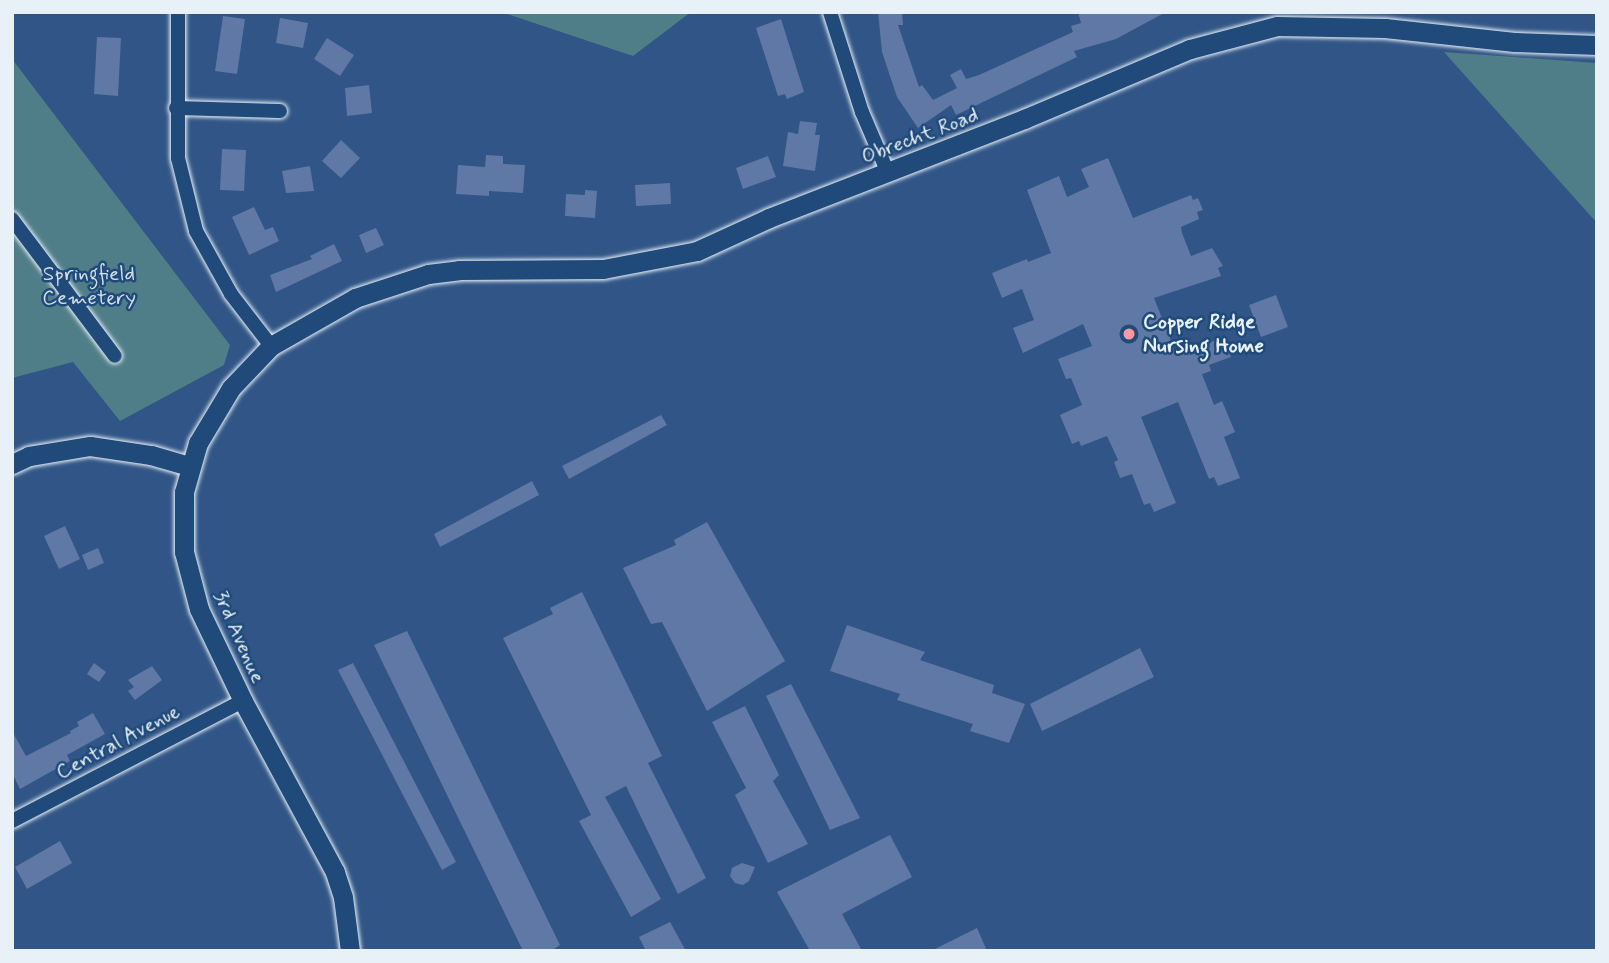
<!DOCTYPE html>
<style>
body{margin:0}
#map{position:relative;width:1609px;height:963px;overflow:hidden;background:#305586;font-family:Mynerve,sans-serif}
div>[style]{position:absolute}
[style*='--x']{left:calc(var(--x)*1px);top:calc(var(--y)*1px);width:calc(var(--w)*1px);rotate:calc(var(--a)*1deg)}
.green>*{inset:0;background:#507e88}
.building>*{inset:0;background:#6078a6}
.roads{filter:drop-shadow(0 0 2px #e8f1f8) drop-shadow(0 0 2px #e8f1f8)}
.street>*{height:14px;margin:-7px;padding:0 7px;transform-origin:7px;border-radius:7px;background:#1f4a7a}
.secondary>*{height:19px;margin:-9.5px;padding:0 9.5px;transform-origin:9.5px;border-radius:9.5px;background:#1f4a7a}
.dots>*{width:19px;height:19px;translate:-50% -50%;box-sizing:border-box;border:4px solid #1f4a7a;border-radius:50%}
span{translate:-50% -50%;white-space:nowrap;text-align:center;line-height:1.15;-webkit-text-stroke:5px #1f4a7a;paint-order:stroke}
.street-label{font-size:21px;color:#e8f1f8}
.park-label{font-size:21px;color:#d1e0e7}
.poi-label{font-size:21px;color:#e8f1f8;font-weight:700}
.left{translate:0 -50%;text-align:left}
.frame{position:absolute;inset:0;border:14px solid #e8f1f8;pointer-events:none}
</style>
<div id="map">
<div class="green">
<i style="clip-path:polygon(501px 12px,691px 12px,633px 56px)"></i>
<i style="clip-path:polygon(1444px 52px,1597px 63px,1597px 223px)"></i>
<i style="clip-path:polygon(12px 59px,230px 345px,224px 365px,120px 421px,73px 362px,12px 378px)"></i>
</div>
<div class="building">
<i style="clip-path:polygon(878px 12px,902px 12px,903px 25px,898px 25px,919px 87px,922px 85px,933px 100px,957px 88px,950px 75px,961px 69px,966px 79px,979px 75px,1073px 32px,1071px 26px,1081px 23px,1078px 12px,1166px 12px,1116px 39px,1074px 51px,1077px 57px,956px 115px,951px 105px,918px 128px,897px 97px,882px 52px)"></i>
<i style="clip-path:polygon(223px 16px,245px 19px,237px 74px,215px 71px)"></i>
<i style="clip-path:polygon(280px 18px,308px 23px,303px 48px,276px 43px)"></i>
<i style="clip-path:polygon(781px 19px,804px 92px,787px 99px,785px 94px,778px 96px,756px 28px)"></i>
<i style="clip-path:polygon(97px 37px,121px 38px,118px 96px,94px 94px)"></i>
<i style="clip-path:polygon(327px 38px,354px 55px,340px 76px,314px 59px)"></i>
<i style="clip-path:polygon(369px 85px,372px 113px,347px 116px,345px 88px)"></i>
<i style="clip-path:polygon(800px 121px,817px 123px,815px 135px,820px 135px,815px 171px,783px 166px,788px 132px,798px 134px)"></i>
<i style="clip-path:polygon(341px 140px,360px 158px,341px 178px,322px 161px)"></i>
<i style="clip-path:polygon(222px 149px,246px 150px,244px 191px,220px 190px)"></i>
<i style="clip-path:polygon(486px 155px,503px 156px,503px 164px,525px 165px,523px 193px,489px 191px,489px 196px,456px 194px,458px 165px,485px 167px)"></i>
<i style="clip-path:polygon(768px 156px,776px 177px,743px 189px,736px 168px)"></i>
<i style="clip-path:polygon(1108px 158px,1133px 218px,1191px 195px,1193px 200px,1198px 198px,1203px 210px,1197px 212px,1199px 219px,1181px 227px,1182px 233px,1191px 256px,1212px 248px,1223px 266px,1218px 268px,1221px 276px,1154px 298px,1177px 356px,1223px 337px,1231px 357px,1209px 365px,1211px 371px,1202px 374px,1214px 405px,1222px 401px,1235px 432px,1224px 437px,1240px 478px,1218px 486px,1214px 477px,1209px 479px,1178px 402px,1141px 417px,1176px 503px,1154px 512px,1150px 503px,1144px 505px,1132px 474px,1120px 478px,1114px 462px,1118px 460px,1107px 436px,1081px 446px,1079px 441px,1072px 444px,1060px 415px,1082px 405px,1071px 378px,1066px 379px,1058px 359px,1092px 346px,1083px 324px,1023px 353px,1013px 328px,1034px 320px,1032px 315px,1022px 289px,1002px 298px,992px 273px,1027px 259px,1028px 262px,1051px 253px,1027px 190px,1059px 176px,1067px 197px,1089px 187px,1081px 169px)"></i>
<i style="clip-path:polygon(310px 166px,314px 191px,286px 193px,282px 171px)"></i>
<i style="clip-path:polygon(670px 183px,671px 204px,636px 206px,635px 185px)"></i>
<i style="clip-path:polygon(585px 190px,597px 191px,595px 218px,565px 216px,566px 194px,585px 195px)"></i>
<i style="clip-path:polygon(254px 207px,265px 230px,273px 227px,279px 241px,249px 255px,232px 217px)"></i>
<i style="clip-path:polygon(376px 228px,384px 245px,366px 253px,359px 235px)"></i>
<i style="clip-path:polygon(334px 244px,342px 261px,276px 292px,270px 275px,312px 259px,310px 256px)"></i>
<i style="clip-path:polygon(1276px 295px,1288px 327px,1261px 337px,1249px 305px)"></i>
<i style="clip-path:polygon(661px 415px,667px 425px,569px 479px,562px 466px)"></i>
<i style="clip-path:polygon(532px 481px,539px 495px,440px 547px,434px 534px)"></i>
<i style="clip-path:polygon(707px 522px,785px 661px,707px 711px,662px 622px,651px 624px,623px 568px,676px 545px,674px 540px)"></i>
<i style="clip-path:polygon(65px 526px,80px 559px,59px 569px,44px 536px)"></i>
<i style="clip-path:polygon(98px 548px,104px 563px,88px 570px,82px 555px)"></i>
<i style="clip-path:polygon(582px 592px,662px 756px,648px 763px,706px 878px,678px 894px,626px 786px,605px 797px,661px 899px,631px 917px,579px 821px,591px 815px,503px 638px,553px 614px,550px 608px)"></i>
<i style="clip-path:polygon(847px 625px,925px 652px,920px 660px,994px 685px,992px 693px,1025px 704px,1009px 743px,970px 731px,973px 724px,897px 700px,900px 694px,830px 671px)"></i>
<i style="clip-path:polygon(407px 631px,560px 945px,551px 951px,523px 951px,374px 645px)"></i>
<i style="clip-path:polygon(1140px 648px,1154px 677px,1042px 731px,1030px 704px)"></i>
<i style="clip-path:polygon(94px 663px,106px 672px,99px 682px,87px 674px)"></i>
<i style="clip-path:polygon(353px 663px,456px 862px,442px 870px,338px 670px)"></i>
<i style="clip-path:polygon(152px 666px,162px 680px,135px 700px,128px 691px,134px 687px,128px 680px)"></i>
<i style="clip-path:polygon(791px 684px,860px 818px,830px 830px,766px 696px)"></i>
<i style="clip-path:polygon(745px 706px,779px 775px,773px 781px,808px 844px,768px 863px,735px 795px,746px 788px,712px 722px)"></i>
<i style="clip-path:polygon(93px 713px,105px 734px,67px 755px,70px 761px,20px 789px,12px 773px,12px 731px,26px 756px,71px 733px,70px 731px,79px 726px,77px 722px)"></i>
<i style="clip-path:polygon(890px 835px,912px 877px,842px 914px,862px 951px,810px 951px,777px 892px)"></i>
<i style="clip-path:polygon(60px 841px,72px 863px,27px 889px,15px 867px)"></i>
<i style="clip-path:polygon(742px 863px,755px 867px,749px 881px,743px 885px,735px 883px,730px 876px,732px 868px)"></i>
<i style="clip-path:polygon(670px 922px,686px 951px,646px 951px,639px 937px)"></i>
<i style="clip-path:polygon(977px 928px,987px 951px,931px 951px)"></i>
</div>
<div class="roads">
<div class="street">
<i style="--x:178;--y:12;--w:146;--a:90"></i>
<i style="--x:178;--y:158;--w:75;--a:76.1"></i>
<i style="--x:196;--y:231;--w:72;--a:60.9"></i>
<i style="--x:231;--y:294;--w:66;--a:52.4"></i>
<i style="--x:830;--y:12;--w:105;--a:72.3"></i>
<i style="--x:862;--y:112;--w:66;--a:66.9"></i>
<i style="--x:176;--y:108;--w:104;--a:1.7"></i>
<i style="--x:12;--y:219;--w:171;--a:53.1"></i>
<i style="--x:12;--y:821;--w:260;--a:-27.5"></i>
</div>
<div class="secondary">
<i style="--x:12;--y:464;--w:19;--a:-25"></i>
<i style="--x:29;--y:456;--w:62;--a:-9.3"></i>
<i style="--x:90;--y:446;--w:62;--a:8.4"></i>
<i style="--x:151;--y:455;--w:40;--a:16"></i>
<i style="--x:350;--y:951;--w:54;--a:-97.4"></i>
<i style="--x:343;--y:897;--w:26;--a:-108"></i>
<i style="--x:335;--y:872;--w:194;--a:-118.3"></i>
<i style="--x:243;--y:701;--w:102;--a:-115.6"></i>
<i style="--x:199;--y:609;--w:59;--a:-104.7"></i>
<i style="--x:184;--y:552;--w:60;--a:-90"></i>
<i style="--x:184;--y:492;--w:51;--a:-74.1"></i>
<i style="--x:198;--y:443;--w:64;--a:-59"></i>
<i style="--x:231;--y:388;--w:58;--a:-46.4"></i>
<i style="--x:271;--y:346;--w:97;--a:-29.7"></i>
<i style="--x:355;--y:298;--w:77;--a:-18.2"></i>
<i style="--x:428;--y:274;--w:31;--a:-7"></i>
<i style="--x:459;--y:270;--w:144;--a:-0.4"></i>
<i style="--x:603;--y:269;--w:96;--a:-10.8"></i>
<i style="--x:697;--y:251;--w:79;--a:-24.6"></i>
<i style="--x:769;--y:218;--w:274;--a:-21.2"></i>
<i style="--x:1024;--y:119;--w:180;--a:-22.9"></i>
<i style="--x:1190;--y:49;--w:90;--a:-14.8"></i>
<i style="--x:1277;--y:26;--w:108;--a:1.1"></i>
<i style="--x:1385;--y:28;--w:130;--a:6.2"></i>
<i style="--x:1514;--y:42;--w:83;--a:2.1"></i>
</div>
</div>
<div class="dots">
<i style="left:1129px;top:334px;background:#ff9aa2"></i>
</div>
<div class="street-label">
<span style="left:920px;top:136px;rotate:-21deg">Obrecht Road</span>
<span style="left:239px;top:637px;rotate:66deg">3rd Avenue</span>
<span style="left:118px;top:742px;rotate:-28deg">Central Avenue</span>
</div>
<div class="park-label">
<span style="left:89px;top:286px">Springfield<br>Cemetery</span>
</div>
<div class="poi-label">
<span class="left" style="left:1143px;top:334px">Copper Ridge<br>Nursing Home</span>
</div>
<div class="frame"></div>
</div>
